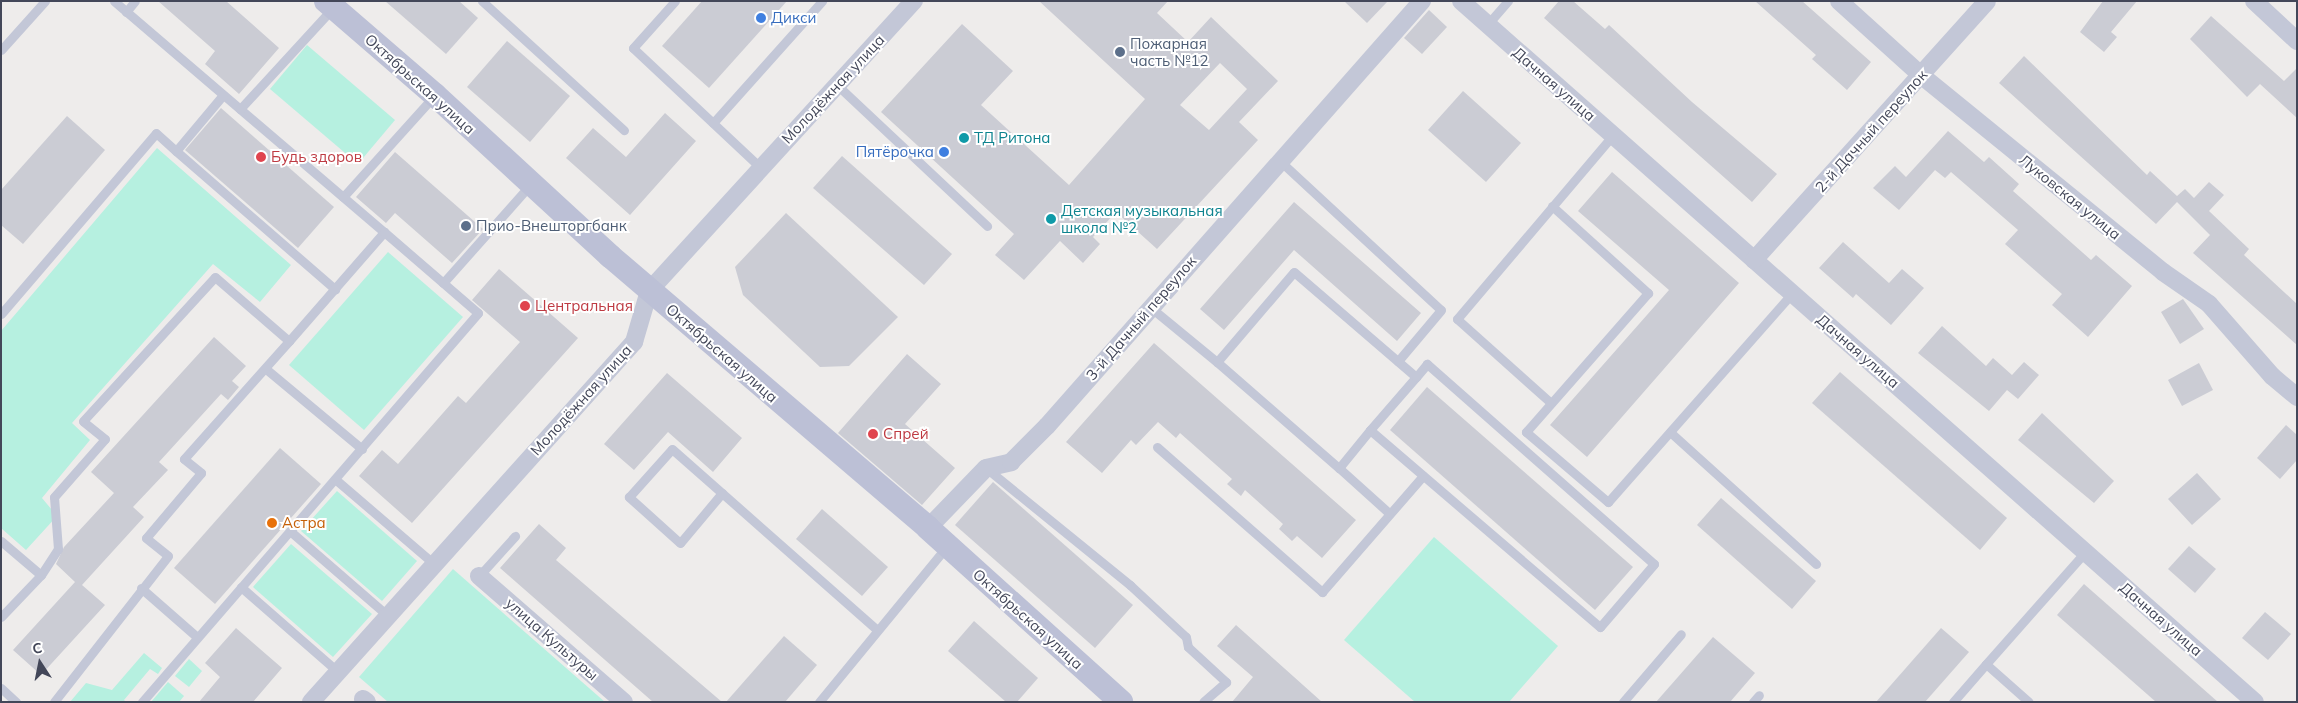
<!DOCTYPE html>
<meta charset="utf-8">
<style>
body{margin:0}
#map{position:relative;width:2298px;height:703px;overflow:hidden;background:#eeeceb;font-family:Mulish,sans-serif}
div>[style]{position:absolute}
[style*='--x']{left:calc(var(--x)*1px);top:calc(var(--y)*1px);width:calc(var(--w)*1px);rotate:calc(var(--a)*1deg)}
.green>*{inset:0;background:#b6f0e0}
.building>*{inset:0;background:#cbccd4}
.lane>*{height:9px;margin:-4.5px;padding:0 4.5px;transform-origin:4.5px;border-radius:4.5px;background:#c3c7d7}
.street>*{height:18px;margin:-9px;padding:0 9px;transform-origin:9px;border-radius:9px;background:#c3c7d7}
.secondary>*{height:24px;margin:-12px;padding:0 12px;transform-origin:12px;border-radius:12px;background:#bcc0d6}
.dots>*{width:14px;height:14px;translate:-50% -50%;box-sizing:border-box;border:2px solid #fff;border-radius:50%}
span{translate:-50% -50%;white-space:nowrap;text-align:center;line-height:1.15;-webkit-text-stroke:4px #fff;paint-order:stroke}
.shop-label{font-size:15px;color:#366cbe}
.left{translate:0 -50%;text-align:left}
.right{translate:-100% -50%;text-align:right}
.service-label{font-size:15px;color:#4e5e75}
.street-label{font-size:15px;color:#434759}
.culture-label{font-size:15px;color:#0d838f}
.health-label{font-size:15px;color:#be3a42}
.food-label{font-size:15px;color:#c56008}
.frame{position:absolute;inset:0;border:2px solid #434759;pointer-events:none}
.north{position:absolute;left:15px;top:638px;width:50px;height:50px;-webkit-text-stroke:4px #fff;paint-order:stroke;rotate:349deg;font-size:14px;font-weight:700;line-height:20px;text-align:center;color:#434759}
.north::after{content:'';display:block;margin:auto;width:18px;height:22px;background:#434759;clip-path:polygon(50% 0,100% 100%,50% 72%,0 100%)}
</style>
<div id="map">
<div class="green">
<i style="clip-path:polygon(307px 45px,395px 120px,358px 164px,270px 89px)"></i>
<i style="clip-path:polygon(157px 148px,291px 265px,260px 302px,213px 264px,72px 423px,90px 440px,42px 498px,57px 516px,26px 550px,1px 528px,1px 331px)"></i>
<i style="clip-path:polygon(388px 252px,463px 317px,364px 430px,289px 365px)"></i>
<i style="clip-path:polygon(337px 491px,417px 561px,382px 601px,301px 531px)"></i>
<i style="clip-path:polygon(1434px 537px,1558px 646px,1509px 702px,1415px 702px,1344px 640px)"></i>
<i style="clip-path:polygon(291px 544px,372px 614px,333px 657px,253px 587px)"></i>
<i style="clip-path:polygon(453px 569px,605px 702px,388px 702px,359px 677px)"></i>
<i style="clip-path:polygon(144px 653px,162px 668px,158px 674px,150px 669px,124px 700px,126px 702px,70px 702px,86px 683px,112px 690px)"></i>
<i style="clip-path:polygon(189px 659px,202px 671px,189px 687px,175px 676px)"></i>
<i style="clip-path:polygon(168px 682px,184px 696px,179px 702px,151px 702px)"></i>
</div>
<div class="building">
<i style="clip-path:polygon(158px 1px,226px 1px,279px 48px,239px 94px,205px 64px,215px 51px)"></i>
<i style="clip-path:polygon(385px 1px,459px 1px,478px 18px,446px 54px)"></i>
<i style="clip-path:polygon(702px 1px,787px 1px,709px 88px,662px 46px)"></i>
<i style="clip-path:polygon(evenodd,1039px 1px,1168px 1px,1157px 13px,1188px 42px,1211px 17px,1278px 81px,1239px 122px,1258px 140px,1157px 249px,1116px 212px,1093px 237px,1100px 244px,1083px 263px,1060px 241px,1024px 280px,995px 255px,1014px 234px,881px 112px,962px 24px,1013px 71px,981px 105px,1069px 185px,1145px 99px,1039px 1px,1220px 63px,1247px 89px,1209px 130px,1180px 105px,1220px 63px)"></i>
<i style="clip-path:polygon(1344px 1px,1388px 1px,1367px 23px)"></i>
<i style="clip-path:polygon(1559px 1px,1573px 1px,1605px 29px,1609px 25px,1692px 102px,1777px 174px,1752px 202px,1544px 18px)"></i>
<i style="clip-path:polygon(1755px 1px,1802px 1px,1871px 62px,1847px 90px,1812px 59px,1816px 55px)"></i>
<i style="clip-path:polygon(2103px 1px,2137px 1px,2111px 32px,2117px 37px,2104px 52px,2080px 32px)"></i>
<i style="clip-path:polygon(1429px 10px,1447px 27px,1422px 54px,1404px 38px)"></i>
<i style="clip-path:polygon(2211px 16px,2284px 81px,2297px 68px,2297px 118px,2260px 84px,2247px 97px,2190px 39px)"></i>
<i style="clip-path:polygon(507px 41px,570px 96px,530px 142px,467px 87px)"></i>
<i style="clip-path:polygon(2024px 56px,2147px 175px,2150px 171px,2177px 196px,2185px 189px,2194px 198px,2209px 182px,2224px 195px,2209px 211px,2249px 249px,2244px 255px,2297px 304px,2297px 345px,2193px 253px,2210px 235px,2177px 202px,2156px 224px,1999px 83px)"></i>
<i style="clip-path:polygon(1463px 91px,1521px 143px,1486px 182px,1428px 130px)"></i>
<i style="clip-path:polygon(221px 108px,334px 207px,298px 248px,185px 150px)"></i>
<i style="clip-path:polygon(665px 113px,696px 141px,630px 215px,566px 158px,593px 128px,626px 157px)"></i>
<i style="clip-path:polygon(67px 116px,105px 150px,23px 244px,1px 225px,1px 190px)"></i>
<i style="clip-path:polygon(1948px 131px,1984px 162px,1989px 157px,2019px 184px,2013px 191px,2091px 260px,2096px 255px,2132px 286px,2088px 337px,2052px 305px,2062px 294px,2005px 244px,2018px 230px,1951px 172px,1945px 178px,1935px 170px,1899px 210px,1873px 188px,1895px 166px,1906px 177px)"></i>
<i style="clip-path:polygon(395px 152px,483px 229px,452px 263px,395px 213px,386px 223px,356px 197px)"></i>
<i style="clip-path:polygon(842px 156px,952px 254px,924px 285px,813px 188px)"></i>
<i style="clip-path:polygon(1612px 172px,1739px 283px,1587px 457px,1550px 425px,1669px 290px,1578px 211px)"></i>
<i style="clip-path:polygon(1294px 202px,1421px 313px,1397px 341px,1294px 250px,1224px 330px,1200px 309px)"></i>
<i style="clip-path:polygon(786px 213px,898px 317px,849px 366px,820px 367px,743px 295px,735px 267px)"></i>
<i style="clip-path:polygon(1843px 242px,1889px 283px,1902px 269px,1924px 288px,1891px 325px,1856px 294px,1853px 298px,1819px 268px)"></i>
<i style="clip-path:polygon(499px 269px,578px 338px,412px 523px,359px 476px,382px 450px,398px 464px,458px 396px,466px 403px,520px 342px,472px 300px)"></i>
<i style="clip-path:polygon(2183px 299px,2204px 329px,2180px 344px,2161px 312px)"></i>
<i style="clip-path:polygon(1942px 326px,1986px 366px,1993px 358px,2012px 375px,2024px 362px,2039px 375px,2018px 399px,2007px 390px,1989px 411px,1918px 353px)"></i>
<i style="clip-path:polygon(214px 337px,246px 366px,232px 381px,239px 387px,228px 400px,221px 394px,159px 462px,168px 470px,133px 507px,144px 517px,82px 585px,105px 605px,41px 675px,13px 650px,75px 582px,56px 564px,64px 547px,114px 493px,91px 472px)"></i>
<i style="clip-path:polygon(1154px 343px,1356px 520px,1322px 558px,1297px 536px,1292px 541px,1279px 529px,1283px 524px,1245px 490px,1241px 496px,1227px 484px,1232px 479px,1180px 433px,1176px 438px,1158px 422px,1136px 445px,1131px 440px,1102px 473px,1066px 442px)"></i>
<i style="clip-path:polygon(907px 354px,941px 384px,905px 424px,955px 468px,922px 505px,838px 433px)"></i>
<i style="clip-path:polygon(2199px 363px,2213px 390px,2182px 406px,2168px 380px)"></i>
<i style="clip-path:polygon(1840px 372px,2007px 518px,1980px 550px,1812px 403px)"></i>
<i style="clip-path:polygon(667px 373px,742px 438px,713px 472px,668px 432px,634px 470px,604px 444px)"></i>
<i style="clip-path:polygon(1427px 387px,1633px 567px,1595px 610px,1390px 430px)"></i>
<i style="clip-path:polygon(2042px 413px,2114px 481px,2094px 503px,2018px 440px)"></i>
<i style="clip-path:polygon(2286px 425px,2297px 435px,2297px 460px,2280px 479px,2257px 458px)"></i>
<i style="clip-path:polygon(280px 448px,321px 484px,215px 604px,174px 568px)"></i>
<i style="clip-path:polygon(2197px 473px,2221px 499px,2192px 525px,2168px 499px)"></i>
<i style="clip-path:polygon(993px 482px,1133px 605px,1095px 648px,955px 525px)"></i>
<i style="clip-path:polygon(1721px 498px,1816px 581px,1792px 609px,1697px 525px)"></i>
<i style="clip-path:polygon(822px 509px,888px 567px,862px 596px,796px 539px)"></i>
<i style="clip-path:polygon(539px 524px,566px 548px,556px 560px,722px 702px,653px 702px,500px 568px)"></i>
<i style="clip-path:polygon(2189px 546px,2216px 569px,2195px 593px,2168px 569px)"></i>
<i style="clip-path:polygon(2084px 584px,2218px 702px,2156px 702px,2057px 615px)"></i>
<i style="clip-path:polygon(2265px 612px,2291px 634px,2268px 660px,2242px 638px)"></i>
<i style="clip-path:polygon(974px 621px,1038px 678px,1017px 702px,1006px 702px,948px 651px)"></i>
<i style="clip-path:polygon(1236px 625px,1322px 702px,1232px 702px,1253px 677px,1217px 646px)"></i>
<i style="clip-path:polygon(236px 628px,282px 668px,253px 702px,199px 702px,220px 677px,205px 663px)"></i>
<i style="clip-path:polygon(1941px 628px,1969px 652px,1925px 702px,1876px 702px)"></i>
<i style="clip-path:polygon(784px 636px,817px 665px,785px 702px,726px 702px)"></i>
<i style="clip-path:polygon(1713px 637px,1755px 673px,1730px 702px,1656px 702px)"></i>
</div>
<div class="lane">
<i style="--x:114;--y:1;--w:166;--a:40.6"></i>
<i style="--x:482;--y:1;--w:192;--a:42.3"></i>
<i style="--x:675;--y:1;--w:63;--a:131.8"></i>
<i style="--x:633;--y:48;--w:175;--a:43.2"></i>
<i style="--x:126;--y:12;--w:14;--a:-51"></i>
<i style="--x:1487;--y:25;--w:32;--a:-49"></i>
<i style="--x:1;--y:50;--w:66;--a:-48.1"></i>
<i style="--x:837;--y:85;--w:206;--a:43.2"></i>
<i style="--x:223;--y:95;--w:73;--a:130"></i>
<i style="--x:176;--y:151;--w:211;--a:41"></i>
<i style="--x:713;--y:123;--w:164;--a:-48.2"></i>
<i style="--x:1280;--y:161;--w:219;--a:42.8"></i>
<i style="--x:1441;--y:310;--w:67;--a:130.1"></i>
<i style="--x:343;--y:197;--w:137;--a:-48"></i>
<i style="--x:1552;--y:206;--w:130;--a:42.2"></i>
<i style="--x:1648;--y:293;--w:185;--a:131.3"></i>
<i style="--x:1526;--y:432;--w:108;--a:40.5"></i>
<i style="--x:1608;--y:502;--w:278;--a:-48.6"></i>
<i style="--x:443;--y:283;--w:131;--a:-48.4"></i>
<i style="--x:1150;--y:307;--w:87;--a:39.4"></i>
<i style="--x:1217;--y:362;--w:118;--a:-49.5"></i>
<i style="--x:1294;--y:272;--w:161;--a:40.7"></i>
<i style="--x:1416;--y:377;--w:70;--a:131"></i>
<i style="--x:1370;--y:430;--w:303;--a:40.6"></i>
<i style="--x:1600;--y:627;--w:83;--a:-49.4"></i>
<i style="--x:1654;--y:564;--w:303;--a:-138.6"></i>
<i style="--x:1427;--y:364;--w:17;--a:130"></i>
<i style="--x:1;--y:314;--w:238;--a:-49.4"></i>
<i style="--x:156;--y:133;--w:27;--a:42"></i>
<i style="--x:289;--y:341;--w:145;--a:-48.9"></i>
<i style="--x:384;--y:232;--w:189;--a:-139.5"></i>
<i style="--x:240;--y:109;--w:137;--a:-47.4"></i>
<i style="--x:1217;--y:362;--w:162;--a:41"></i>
<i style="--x:1339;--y:468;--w:49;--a:-50.8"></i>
<i style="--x:266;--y:369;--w:125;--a:39.8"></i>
<i style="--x:1551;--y:403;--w:126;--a:-138.2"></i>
<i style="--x:1457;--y:319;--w:241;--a:-49.7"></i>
<i style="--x:1670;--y:432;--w:197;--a:42.1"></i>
<i style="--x:1157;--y:447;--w:220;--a:41.3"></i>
<i style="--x:1322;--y:592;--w:154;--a:-49"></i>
<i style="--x:986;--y:468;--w:186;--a:39.1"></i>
<i style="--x:1130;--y:585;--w:76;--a:42.9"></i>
<i style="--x:1186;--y:637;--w:10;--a:79"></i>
<i style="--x:1188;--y:647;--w:52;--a:42.6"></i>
<i style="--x:1226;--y:682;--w:30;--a:139"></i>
<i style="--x:1339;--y:468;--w:67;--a:42"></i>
<i style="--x:335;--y:479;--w:130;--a:40.6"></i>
<i style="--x:722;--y:493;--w:65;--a:130"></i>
<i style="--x:680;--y:543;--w:69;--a:-138"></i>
<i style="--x:629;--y:497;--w:64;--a:-48.1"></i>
<i style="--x:672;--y:449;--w:273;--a:41.4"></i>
<i style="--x:290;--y:531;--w:130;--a:40.9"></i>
<i style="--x:1;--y:541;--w:52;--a:40.4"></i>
<i style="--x:479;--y:576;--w:54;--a:-48"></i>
<i style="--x:241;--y:587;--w:129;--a:41.2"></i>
<i style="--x:141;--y:588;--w:74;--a:41.2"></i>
<i style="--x:1;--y:617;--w:58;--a:-46.4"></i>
<i style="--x:41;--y:575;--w:31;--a:-57"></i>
<i style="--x:58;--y:549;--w:52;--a:-94.4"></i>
<i style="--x:54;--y:497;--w:77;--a:-48.7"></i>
<i style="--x:105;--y:439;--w:28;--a:-141"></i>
<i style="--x:83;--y:421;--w:195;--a:-47.5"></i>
<i style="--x:215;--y:277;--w:98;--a:40.9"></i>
<i style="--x:289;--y:341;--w:158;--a:131.7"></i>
<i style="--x:184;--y:459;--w:22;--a:39"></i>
<i style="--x:201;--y:473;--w:85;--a:130.2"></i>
<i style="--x:146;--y:538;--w:28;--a:39"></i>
<i style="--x:168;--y:556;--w:185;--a:128"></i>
<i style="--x:1986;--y:664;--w:149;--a:-48.5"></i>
<i style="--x:1;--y:688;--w:21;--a:43"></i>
<i style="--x:142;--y:702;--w:514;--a:-49.18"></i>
<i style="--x:478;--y:313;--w:124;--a:-139.2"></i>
<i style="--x:819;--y:702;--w:202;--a:-50.6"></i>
<i style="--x:1623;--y:702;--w:89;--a:-49.5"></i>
<i style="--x:1753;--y:702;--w:9;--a:-49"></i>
<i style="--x:1953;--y:702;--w:50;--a:-49"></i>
<i style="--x:1986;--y:664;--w:57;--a:41.5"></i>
</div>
<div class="street">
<i style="--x:1461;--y:1;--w:1059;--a:41.44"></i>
<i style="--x:1839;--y:1;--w:112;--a:42.1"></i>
<i style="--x:1922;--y:76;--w:311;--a:39.1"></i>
<i style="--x:2163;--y:272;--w:56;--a:34.8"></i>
<i style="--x:2209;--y:304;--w:96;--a:48.8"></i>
<i style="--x:2272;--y:376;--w:33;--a:40"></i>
<i style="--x:2254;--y:1;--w:59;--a:42.9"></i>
<i style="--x:1754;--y:260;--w:348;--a:-48"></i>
<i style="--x:928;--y:528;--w:83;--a:-46"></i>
<i style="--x:986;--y:468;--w:26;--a:-13"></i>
<i style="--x:1011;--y:462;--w:51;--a:-45"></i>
<i style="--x:1047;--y:426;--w:567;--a:-48.58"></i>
<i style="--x:479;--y:576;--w:192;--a:41"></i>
<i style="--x:363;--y:699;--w:5;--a:37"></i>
<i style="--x:311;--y:702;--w:484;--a:-48.1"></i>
<i style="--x:634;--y:342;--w:53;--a:-73.6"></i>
<i style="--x:649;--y:291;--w:393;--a:-47.6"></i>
</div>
<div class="secondary">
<i style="--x:326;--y:1;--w:144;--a:40.8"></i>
<i style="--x:435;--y:95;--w:238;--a:42.6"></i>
<i style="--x:610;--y:256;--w:418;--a:40.5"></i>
<i style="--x:928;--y:528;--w:260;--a:42"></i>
</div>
<div class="dots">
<i style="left:761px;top:18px;background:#3f7fe0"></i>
<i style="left:1120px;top:52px;background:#5c6f8a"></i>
<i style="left:964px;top:138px;background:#0f9aa8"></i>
<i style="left:944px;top:152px;background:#3f7fe0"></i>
<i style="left:261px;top:157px;background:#e0444e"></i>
<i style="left:1051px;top:219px;background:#0f9aa8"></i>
<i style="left:466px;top:226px;background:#5c6f8a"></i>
<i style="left:525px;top:306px;background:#e0444e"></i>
<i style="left:873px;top:434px;background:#e0444e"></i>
<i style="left:272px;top:523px;background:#e8710a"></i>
</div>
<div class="shop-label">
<span class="left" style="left:771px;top:18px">Дикси</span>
<span class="right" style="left:934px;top:152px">Пятёрочка</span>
</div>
<div class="service-label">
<span class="left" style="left:1130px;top:52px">Пожарная<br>часть №12</span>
<span class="left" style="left:476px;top:226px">Прио-Внешторгбанк</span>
</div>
<div class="street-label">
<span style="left:420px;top:84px;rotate:42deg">Октябрьская улица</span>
<span style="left:1554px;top:84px;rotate:41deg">Дачная улица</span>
<span style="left:833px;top:89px;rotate:-47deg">Молодёжная улица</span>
<span style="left:1871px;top:131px;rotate:-48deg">2-й Дачный переулок</span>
<span style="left:2070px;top:197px;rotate:39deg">Луковская улица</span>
<span style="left:1141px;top:318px;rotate:-49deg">3-й Дачный переулок</span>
<span style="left:1858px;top:351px;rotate:41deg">Дачная улица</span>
<span style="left:722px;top:353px;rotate:41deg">Октябрьская улица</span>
<span style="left:581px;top:400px;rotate:-48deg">Молодёжная улица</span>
<span style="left:1028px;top:619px;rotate:42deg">Октябрьская улица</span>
<span style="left:2161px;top:619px;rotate:41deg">Дачная улица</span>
<span style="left:552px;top:639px;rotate:41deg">улица Культуры</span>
</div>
<div class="culture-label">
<span class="left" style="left:974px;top:138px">ТД Ритона</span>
<span class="left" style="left:1061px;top:219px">Детская музыкальная<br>школа №2</span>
</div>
<div class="health-label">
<span class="left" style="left:271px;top:157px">Будь здоров</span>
<span class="left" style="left:535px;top:306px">Центральная</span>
<span class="left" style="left:883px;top:434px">Спрей</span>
</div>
<div class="food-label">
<span class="left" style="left:282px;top:523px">Астра</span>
</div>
<div class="frame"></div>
<div class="north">С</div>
</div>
